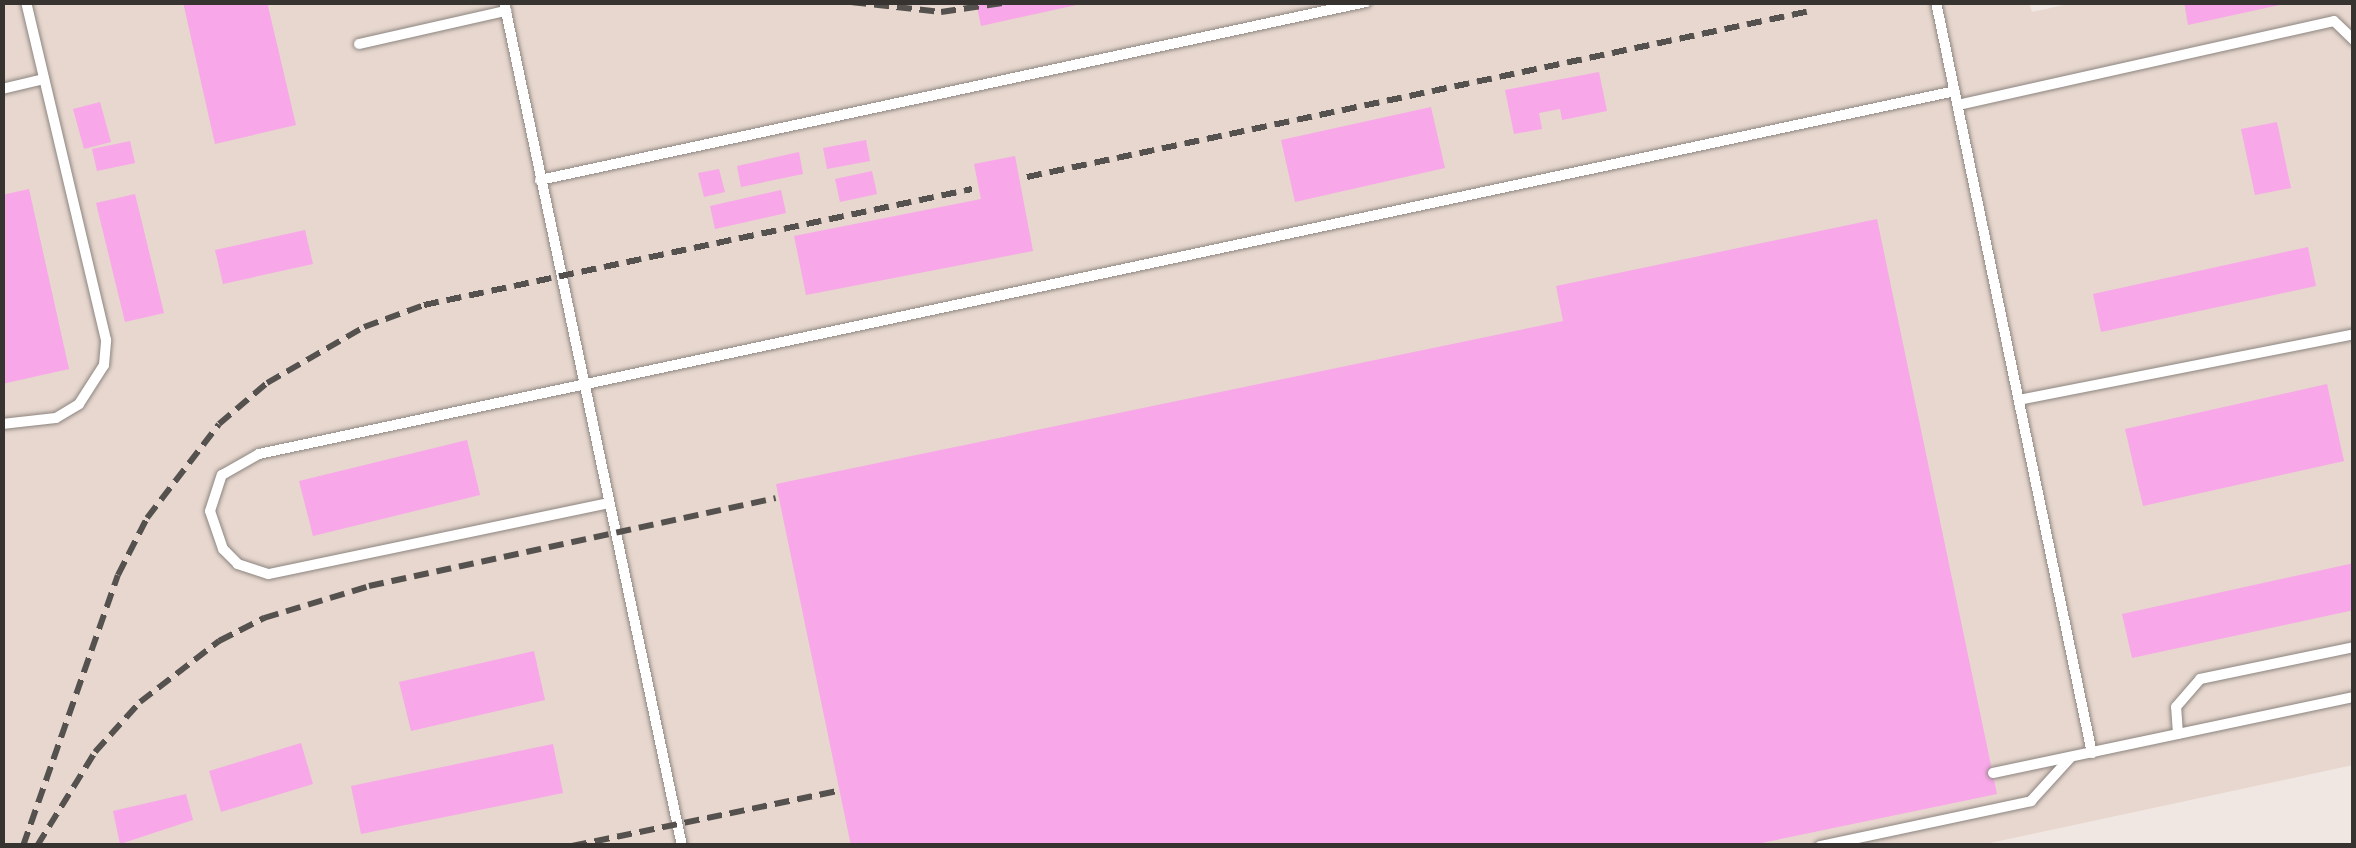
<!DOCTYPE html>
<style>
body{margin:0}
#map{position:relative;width:2356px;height:848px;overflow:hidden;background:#f0e7e2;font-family:Roboto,sans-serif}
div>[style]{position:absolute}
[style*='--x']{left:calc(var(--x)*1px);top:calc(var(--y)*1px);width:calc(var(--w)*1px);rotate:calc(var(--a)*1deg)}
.built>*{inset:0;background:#e7d7ce}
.building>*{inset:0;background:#f8a7e8}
.roads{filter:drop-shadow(0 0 2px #8d8580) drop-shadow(0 0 2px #8d8580)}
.lane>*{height:10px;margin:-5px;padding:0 5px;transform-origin:5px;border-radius:5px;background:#fff}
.rail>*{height:6px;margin-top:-3px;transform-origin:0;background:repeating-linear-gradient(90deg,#55514e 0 15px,transparent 0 23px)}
span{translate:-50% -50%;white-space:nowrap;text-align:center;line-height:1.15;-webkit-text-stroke:10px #fdf4ef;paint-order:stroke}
.frame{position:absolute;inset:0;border:5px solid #363331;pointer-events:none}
</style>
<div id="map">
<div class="built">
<i style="clip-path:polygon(2029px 2px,2032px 12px,2078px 2px,2353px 3px,2353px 765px,1976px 846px,3px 845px,2px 3px)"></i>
</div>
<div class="building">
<i style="clip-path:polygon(183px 2px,267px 2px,296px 125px,215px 144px)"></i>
<i style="clip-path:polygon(976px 2px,1081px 2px,1081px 4px,981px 26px)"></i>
<i style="clip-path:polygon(2184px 2px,2284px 2px,2284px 4px,2188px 25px)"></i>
<i style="clip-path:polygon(1599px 72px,1607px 111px,1562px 120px,1560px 109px,1539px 113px,1542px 129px,1514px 134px,1505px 90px)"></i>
<i style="clip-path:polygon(100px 102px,111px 142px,84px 149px,73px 109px)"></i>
<i style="clip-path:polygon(1431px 107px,1445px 168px,1295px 202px,1281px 140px)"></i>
<i style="clip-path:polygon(2277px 122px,2291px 188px,2255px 195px,2241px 129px)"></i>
<i style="clip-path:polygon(866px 140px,870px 161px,827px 169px,823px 148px)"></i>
<i style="clip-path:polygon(130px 141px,135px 163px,97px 171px,92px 149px)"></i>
<i style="clip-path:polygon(799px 152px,803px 174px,741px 187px,737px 166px)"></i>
<i style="clip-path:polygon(1015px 156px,1033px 251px,806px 295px,794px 236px,981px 199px,974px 164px)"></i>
<i style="clip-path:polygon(719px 169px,725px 192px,704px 197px,698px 173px)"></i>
<i style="clip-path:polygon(872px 171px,877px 194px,840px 202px,835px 179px)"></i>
<i style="clip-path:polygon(29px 189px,69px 369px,2px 384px,2px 195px)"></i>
<i style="clip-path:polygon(781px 190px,786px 213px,715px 229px,710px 206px)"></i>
<i style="clip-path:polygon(135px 194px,164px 313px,125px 322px,96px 203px)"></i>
<i style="clip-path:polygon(1877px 219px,1997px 794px,1747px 846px,851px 846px,776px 484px,1563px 321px,1556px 286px)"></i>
<i style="clip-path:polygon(305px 230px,313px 264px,223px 284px,215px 250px)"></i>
<i style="clip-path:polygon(2308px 247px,2316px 286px,2101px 332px,2093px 294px)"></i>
<i style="clip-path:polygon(2327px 384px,2344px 461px,2143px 506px,2125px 429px)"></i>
<i style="clip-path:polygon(467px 440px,480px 495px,313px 536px,299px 481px)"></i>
<i style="clip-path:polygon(2354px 563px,2354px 610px,2132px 658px,2122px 614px)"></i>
<i style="clip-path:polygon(534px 651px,545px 700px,411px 731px,399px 682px)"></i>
<i style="clip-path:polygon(301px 743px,313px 784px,221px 812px,209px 771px)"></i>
<i style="clip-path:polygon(553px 744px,563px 793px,361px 834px,351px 786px)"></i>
<i style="clip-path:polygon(186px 794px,193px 820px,120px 844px,113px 811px)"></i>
</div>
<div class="roads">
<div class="lane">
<i style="--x:504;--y:2;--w:863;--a:78.09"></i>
<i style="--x:1936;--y:2;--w:767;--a:78.27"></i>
<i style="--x:359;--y:44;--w:151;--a:-12.7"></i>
<i style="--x:2;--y:89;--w:43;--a:-13.4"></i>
<i style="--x:1958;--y:105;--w:385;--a:-12.6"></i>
<i style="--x:2334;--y:21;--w:28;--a:44"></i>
<i style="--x:540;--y:180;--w:845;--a:-12.16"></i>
<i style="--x:2019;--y:400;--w:341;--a:-11.1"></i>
<i style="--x:2;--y:424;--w:54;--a:-6.3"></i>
<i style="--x:56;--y:418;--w:27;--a:-31"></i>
<i style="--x:79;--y:404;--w:46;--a:-57.3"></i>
<i style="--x:104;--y:365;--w:25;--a:-85"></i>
<i style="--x:106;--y:340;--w:347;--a:-103.3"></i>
<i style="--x:609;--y:503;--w:348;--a:168.2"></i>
<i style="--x:268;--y:574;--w:32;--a:-162"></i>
<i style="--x:238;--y:564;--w:21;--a:-135"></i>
<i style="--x:223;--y:549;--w:40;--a:-108.9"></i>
<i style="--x:210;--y:511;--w:38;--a:-72"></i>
<i style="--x:222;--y:475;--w:43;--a:-29.6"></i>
<i style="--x:259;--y:454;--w:1734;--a:-12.08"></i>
<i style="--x:2178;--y:734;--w:27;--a:-94"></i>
<i style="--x:2176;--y:707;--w:37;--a:-49"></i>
<i style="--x:2200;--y:679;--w:157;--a:-11.7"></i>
<i style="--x:1993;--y:773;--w:369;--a:-11.9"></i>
<i style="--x:1820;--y:846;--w:216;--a:-12"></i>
<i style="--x:2031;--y:801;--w:59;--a:-47.7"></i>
</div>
</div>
<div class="rail">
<i style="--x:851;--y:2;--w:91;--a:6.3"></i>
<i style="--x:941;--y:12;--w:69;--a:-8.4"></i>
<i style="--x:1027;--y:177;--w:800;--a:-11.97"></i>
<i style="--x:23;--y:846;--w:287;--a:-70.7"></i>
<i style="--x:118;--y:575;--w:64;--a:-63"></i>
<i style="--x:147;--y:518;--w:118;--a:-52.5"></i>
<i style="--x:219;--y:424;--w:63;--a:-40.5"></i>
<i style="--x:267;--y:383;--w:112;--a:-30"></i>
<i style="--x:364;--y:327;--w:64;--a:-20.1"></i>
<i style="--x:424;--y:305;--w:560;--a:-11.95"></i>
<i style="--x:37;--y:846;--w:110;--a:-58.3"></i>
<i style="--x:95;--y:752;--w:67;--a:-48"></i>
<i style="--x:140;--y:702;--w:100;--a:-37.7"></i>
<i style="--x:219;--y:641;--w:51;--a:-27.1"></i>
<i style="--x:264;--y:618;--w:110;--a:-16.9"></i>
<i style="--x:369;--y:586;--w:416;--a:-12.2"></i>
<i style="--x:572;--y:846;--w:271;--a:-11.7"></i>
</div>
<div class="frame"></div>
</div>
